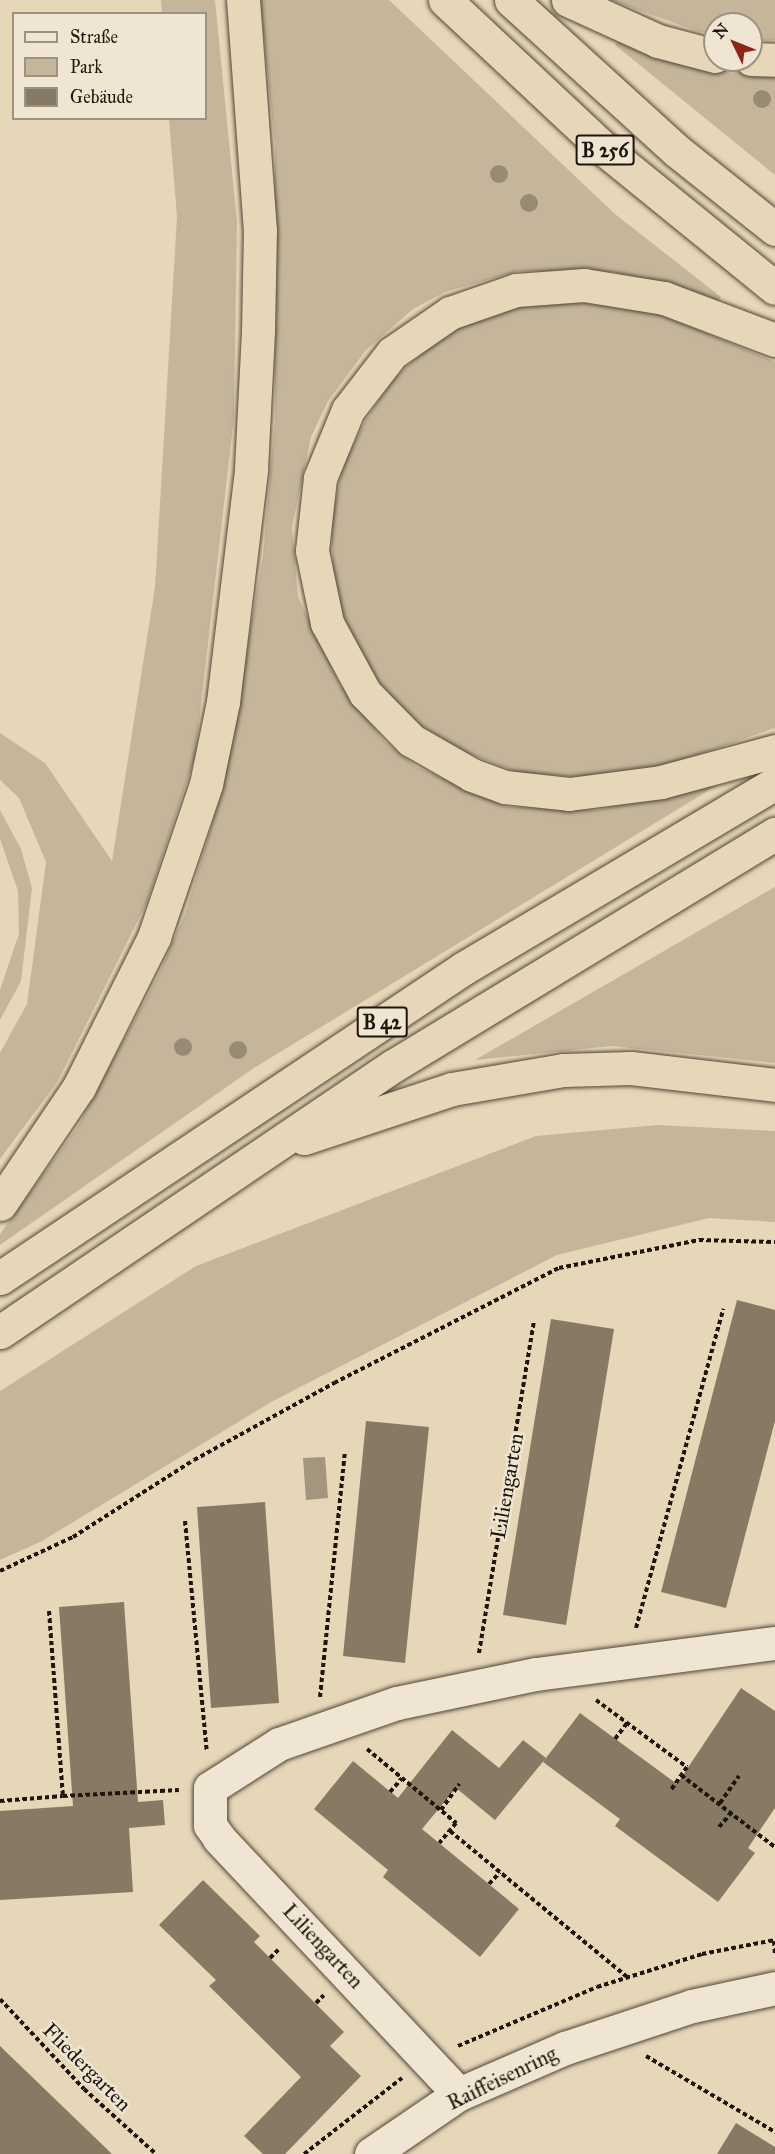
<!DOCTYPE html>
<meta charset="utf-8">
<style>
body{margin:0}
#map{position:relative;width:775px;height:2154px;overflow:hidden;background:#e7d7b9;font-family:"IM FELL Great Primer",serif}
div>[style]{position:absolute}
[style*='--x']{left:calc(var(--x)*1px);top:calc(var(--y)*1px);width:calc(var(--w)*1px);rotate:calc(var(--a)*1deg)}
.green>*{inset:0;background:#c5b69b}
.water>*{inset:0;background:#a3957e}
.building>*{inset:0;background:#877a65}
.path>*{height:4px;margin-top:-2px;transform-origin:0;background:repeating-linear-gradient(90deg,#1e150b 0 4.5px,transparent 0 7.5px)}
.roads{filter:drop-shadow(0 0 2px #504636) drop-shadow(0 0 2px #504636)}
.minor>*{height:33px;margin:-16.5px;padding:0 16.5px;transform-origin:16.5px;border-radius:16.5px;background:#efe5d2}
.highway>*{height:33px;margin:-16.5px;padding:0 16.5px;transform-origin:16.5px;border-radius:16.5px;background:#e7d7b9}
.trees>*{width:18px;height:18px;margin:-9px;border-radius:50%;background:#988b75}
span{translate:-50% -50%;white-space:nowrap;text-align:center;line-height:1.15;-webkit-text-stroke:5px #efe5d2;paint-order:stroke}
.shield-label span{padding:2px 4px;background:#efe5d2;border:2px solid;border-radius:4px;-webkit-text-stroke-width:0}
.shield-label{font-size:20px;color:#1e150b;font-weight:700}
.street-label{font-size:21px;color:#1e150b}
.legend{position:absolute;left:12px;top:12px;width:195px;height:108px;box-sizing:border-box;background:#efe5d2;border:2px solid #9b9282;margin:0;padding:8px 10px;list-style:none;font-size:18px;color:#1e150b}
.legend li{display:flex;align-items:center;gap:12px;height:30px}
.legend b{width:30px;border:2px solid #9b9282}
.north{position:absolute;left:703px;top:12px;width:60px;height:60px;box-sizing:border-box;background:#efe5d2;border:2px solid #9b9282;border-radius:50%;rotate:313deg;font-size:16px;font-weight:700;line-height:24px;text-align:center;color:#1e150b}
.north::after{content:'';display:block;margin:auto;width:21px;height:27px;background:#8f2418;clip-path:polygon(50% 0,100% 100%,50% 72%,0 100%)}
</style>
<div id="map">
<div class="green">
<i style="clip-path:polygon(161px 0,215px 0,237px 222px,234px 417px,195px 757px,147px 902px,58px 1081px,0 1159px,0 1053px,27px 1004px,46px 862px,19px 798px,0 780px,0 733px,45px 763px,112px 861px,155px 587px,177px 217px,169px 119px,206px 118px,206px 14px,162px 13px)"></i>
<i style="clip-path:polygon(260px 0,389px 0,615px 214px,721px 297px,716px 303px,614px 272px,519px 271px,445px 292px,413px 309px,366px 350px,328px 401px,311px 437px,292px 527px,298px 597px,340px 685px,385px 742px,417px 767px,507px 807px,598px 810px,724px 781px,254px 1068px,0 1245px,0 1234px,77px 1128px,157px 978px,185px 914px,223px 788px,263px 556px,275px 421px,275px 144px)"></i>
<i style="clip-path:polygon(610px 0,775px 0,775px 40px,751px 41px,751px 24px,715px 24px,715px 34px,697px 31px)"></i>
<i style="clip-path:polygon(621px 38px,689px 60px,775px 71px,775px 175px,615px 45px)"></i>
<i style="clip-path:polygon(569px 301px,654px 311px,775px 362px,775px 728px,663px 767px,591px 778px,520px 773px,465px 752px,422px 726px,376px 682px,348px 635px,334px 581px,331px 522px,343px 465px,366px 420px,392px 381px,428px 347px,467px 322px,519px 304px)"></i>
<i style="clip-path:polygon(0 810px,21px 849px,32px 888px,21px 981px,0 1020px,0 990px,19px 934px,18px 891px,0 839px)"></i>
<i style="clip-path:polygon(775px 887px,775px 1063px,612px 1046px,475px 1060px)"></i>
<i style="clip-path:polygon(658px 1125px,775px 1131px,775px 1222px,709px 1218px,557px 1255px,273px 1401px,42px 1541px,0 1560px,0 1391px,196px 1266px,536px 1136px)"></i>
</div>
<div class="water">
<i style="clip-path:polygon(325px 1457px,328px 1498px,306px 1500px,303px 1458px)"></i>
</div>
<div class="building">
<i style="clip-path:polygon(737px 1300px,775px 1310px,775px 1421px,726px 1608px,661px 1592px)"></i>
<i style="clip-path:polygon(551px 1319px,614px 1329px,566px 1625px,503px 1615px)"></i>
<i style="clip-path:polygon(366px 1421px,429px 1427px,405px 1663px,343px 1656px)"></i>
<i style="clip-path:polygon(265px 1502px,279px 1703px,211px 1708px,197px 1507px)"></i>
<i style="clip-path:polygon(124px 1602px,138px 1802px,163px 1800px,165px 1825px,129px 1828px,133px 1892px,0 1900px,0 1811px,73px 1806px,59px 1607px)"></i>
<i style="clip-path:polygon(741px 1688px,775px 1711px,775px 1808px,748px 1848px,755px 1853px,718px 1902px,615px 1826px,620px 1819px,543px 1762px,580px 1713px,677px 1784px)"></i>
<i style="clip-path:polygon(452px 1730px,499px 1768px,523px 1740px,546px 1758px,495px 1820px,456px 1788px,422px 1829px,519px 1909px,480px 1957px,383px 1877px,388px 1870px,314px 1809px,353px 1761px,398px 1798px)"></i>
<i style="clip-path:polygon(203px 1880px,260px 1936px,254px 1942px,344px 2032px,330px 2046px,361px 2076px,285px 2154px,263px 2154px,244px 2136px,301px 2077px,209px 1986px,216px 1980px,159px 1925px)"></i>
<i style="clip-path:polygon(0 2046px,112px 2154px,0 2154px)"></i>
<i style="clip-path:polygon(736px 2123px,775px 2147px,775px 2154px,717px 2154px)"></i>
</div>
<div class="path">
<i style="--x:185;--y:1521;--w:232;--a:84.6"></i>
<i style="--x:0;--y:1571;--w:81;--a:-25"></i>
<i style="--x:73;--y:1537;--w:143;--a:-32.5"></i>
<i style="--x:194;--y:1460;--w:160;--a:-28.8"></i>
<i style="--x:334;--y:1383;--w:253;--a:-27.1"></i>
<i style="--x:559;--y:1268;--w:143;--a:-11.3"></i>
<i style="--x:699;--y:1240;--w:76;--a:1.5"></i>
<i style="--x:49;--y:1611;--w:186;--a:85.7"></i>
<i style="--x:63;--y:1796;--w:116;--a:-3"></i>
<i style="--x:636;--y:1628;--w:331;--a:-74.7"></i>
<i style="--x:479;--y:1653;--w:337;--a:-80.6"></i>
<i style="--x:320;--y:1697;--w:247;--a:-84.2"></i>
<i style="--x:596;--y:1700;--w:113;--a:36.4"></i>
<i style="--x:687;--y:1767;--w:29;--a:125"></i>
<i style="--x:615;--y:1739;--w:20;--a:-53"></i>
<i style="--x:367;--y:1749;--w:116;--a:39.7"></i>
<i style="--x:456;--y:1823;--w:26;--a:130"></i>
<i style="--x:681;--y:1775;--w:118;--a:37.5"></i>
<i style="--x:390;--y:1792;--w:18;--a:-49"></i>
<i style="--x:0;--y:1801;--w:63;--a:-4.5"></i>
<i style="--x:720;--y:1803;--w:33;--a:-55"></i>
<i style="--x:441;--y:1810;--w:32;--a:-55"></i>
<i style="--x:719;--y:1827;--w:20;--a:-49"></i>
<i style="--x:450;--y:1831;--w:229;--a:39.5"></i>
<i style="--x:489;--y:1884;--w:16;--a:-47"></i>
<i style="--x:774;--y:1941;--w:13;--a:86"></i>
<i style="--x:270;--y:1958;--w:14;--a:-45"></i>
<i style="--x:0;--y:1999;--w:123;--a:47"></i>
<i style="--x:84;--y:2089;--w:97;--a:42.1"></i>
<i style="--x:316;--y:2003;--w:11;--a:-45"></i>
<i style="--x:458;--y:2046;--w:151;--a:-23"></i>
<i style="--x:597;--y:1987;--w:110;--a:-17.4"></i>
<i style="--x:702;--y:1954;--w:74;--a:-10.9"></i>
<i style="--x:646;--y:2056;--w:150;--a:30.5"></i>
<i style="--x:304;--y:2154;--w:124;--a:-37.8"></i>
</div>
<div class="roads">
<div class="minor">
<i style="--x:459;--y:2094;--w:351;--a:-133.2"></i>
<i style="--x:219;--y:1838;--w:16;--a:-125"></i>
<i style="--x:210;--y:1825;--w:37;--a:-90"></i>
<i style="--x:210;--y:1788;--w:82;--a:-32.5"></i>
<i style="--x:279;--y:1744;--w:125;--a:-19.2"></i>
<i style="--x:397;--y:1703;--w:142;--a:-11.8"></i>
<i style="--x:536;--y:1674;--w:241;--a:-7.4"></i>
<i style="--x:371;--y:2154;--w:107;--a:-34.3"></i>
<i style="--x:459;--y:2094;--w:116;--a:-23.5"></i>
<i style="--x:565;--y:2048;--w:134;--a:-18.3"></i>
<i style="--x:692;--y:2006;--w:85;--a:-12.2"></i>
</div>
<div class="highway">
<i style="--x:445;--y:0;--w:218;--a:43.1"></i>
<i style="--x:604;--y:149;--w:220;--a:39.1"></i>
<i style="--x:511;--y:0;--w:224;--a:42.3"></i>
<i style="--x:677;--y:151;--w:125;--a:38.5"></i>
<i style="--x:568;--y:0;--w:99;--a:24.5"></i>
<i style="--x:658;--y:41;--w:59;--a:14.7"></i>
<i style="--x:751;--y:59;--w:24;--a:2"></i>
<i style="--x:775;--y:340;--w:119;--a:-159.3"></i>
<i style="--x:664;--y:298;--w:81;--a:-170.8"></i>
<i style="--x:584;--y:285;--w:68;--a:175.8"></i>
<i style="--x:516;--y:290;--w:70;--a:160.8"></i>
<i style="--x:450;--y:313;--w:70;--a:145.4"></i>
<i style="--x:392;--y:353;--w:72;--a:127.7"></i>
<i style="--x:348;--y:410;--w:74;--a:112.4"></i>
<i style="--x:320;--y:478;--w:73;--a:96.3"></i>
<i style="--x:312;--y:551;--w:74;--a:78.2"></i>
<i style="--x:327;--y:623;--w:80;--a:61.5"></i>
<i style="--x:365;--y:693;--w:66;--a:45.6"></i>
<i style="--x:411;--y:740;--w:70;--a:29.8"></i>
<i style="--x:472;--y:775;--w:35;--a:20"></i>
<i style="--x:505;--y:787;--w:64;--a:6.2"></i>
<i style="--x:569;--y:794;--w:93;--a:-7.4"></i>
<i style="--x:661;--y:782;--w:118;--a:-15.2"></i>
<i style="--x:304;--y:1138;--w:156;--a:-18.3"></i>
<i style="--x:452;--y:1089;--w:113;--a:-9.7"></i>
<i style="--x:563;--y:1070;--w:68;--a:-1.7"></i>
<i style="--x:631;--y:1068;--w:145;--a:6.7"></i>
<i style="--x:0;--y:1204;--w:141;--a:-56"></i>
<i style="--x:79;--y:1087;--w:168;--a:-63.4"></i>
<i style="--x:154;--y:937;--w:162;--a:-71.2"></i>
<i style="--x:206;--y:784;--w:84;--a:-78.3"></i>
<i style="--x:223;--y:702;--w:235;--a:-83.1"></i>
<i style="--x:251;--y:469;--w:137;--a:-87.1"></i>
<i style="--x:258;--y:332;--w:101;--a:-88.9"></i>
<i style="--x:260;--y:231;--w:232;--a:-94.2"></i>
<i style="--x:0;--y:1278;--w:558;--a:-33.75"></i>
<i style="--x:464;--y:968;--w:362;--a:-30.7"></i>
<i style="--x:0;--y:1332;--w:475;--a:-34.1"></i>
<i style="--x:393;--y:1066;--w:447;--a:-31.3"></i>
</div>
</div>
<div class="trees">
<i style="left:762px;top:99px"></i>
<i style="left:499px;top:174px"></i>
<i style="left:529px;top:203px"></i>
<i style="left:183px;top:1047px"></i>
<i style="left:238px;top:1050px"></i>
</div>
<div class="shield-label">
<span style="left:605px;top:150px">B 256</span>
<span style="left:382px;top:1022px">B 42</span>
</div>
<div class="street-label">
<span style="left:507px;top:1486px;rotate:-80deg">Liliengarten</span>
<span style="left:323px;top:1946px;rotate:47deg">Liliengarten</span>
<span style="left:87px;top:2067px;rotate:45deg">Fliedergarten</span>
<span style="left:502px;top:2078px;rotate:-26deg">Raiffeisenring</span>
</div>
<ul class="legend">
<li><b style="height:8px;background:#efe5d2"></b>Straße</li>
<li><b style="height:16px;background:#c5b69b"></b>Park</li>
<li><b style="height:16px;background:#877a65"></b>Gebäude</li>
</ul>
<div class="north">N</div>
</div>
